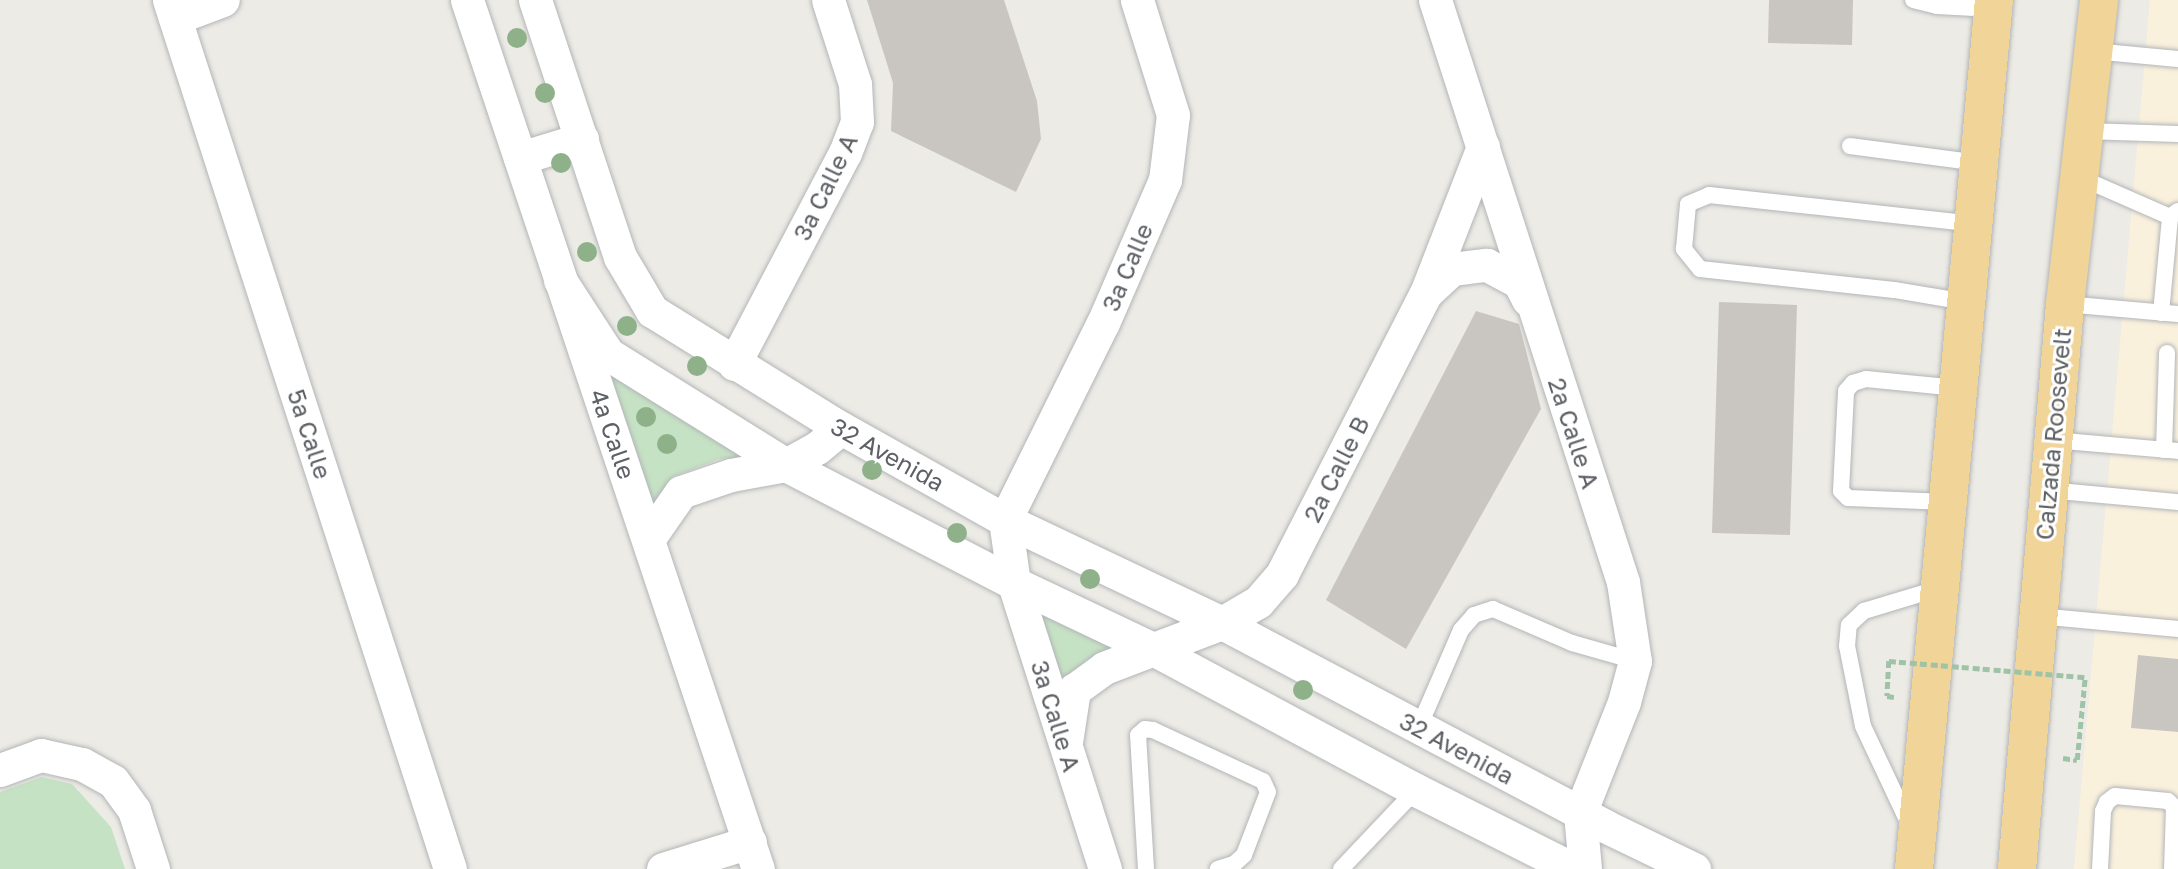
<!DOCTYPE html>
<style>
body{margin:0}
#map{position:relative;width:2178px;height:869px;overflow:hidden;background:#edebe5;font-family:"Golos Text",sans-serif}
div>[style]{position:absolute}
[style*='--x']{left:calc(var(--x)*1px);top:calc(var(--y)*1px);width:calc(var(--w)*1px);rotate:calc(var(--a)*1deg)}
.commercial>*{inset:0;background:#faf1dd}
.green>*{inset:0;background:#c6e2c4}
.building>*{inset:0;background:#c9c6c2}
.path>*{height:4.5px;margin-top:-2.25px;transform-origin:0;background:repeating-linear-gradient(90deg,#9ec3a6 0 7px,transparent 0 10.5px)}
.roads{filter:drop-shadow(0 0 2px #b2b5b8) drop-shadow(0 0 2px #b2b5b8)}
.lane>*{height:16px;margin:-8px;padding:0 8px;transform-origin:8px;border-radius:8px;background:#fff}
.street>*{height:33px;margin:-16.5px;padding:0 16.5px;transform-origin:16.5px;border-radius:16.5px;background:#fff}
.highway>*{height:38px;margin:-19px;padding:0 19px;transform-origin:19px;border-radius:19px;background:#f1d498}
.path-bridge>*{height:4.5px;margin-top:-2.25px;transform-origin:0;background:repeating-linear-gradient(90deg,#9ec3a6 0 7px,transparent 0 10.5px)}
.trees>*{width:20px;height:20px;margin:-10px;border-radius:50%;background:#8eb18a}
span{translate:-50% -50%;white-space:nowrap;text-align:center;line-height:1.15;-webkit-text-stroke:6px #fff;paint-order:stroke}
.street-label{font-size:24px;color:#5d6064}
</style>
<div id="map">
<div class="commercial">
<i style="clip-path:polygon(2150px 0,2178px 0,2178px 869px,2074px 869px)"></i>
</div>
<div class="green">
<i style="clip-path:polygon(603px 363px,744px 457px,719px 459px,672px 477px,651px 507px)"></i>
<i style="clip-path:polygon(1025px 597px,1130px 646px,1065px 686px)"></i>
<i style="clip-path:polygon(42px 777px,72px 784px,111px 827px,125px 869px,0 869px,0 792px)"></i>
</div>
<div class="building">
<i style="clip-path:polygon(867px 0,1004px 0,1037px 101px,1041px 139px,1016px 192px,891px 131px,893px 83px)"></i>
<i style="clip-path:polygon(1769px 0,1853px 0,1852px 45px,1768px 43px)"></i>
<i style="clip-path:polygon(1719px 302px,1797px 305px,1790px 535px,1712px 533px)"></i>
<i style="clip-path:polygon(1476px 311px,1519px 324px,1541px 409px,1406px 649px,1326px 600px)"></i>
<i style="clip-path:polygon(2138px 655px,2178px 659px,2178px 732px,2131px 728px)"></i>
</div>
<div class="path">
<i style="--x:1889;--y:661;--w:35;--a:93"></i>
<i style="--x:1887;--y:696;--w:7;--a:8"></i>
<i style="--x:2063;--y:758;--w:14;--a:8"></i>
<i style="--x:2077;--y:760;--w:83;--a:-84.5"></i>
</div>
<div class="roads">
<div class="lane">
<i style="--x:1913;--y:0;--w:25;--a:14"></i>
<i style="--x:1937;--y:6;--w:56;--a:3.1"></i>
<i style="--x:2093;--y:51;--w:85;--a:5.4"></i>
<i style="--x:2084;--y:131;--w:94;--a:1.8"></i>
<i style="--x:1850;--y:146;--w:130;--a:7.5"></i>
<i style="--x:2079;--y:177;--w:99;--a:23.7"></i>
<i style="--x:1966;--y:302;--w:73;--a:-170.5"></i>
<i style="--x:1894;--y:290;--w:195;--a:-173.8"></i>
<i style="--x:1700;--y:269;--w:26;--a:-129"></i>
<i style="--x:1684;--y:249;--w:45;--a:-84.9"></i>
<i style="--x:1688;--y:204;--w:23;--a:-23"></i>
<i style="--x:1709;--y:195;--w:267;--a:6.2"></i>
<i style="--x:2065;--y:304;--w:113;--a:5.1"></i>
<i style="--x:2161;--y:313;--w:96;--a:-84.6"></i>
<i style="--x:2170;--y:217;--w:10;--a:-37"></i>
<i style="--x:2053;--y:440;--w:125;--a:5"></i>
<i style="--x:2164;--y:450;--w:97;--a:-88.2"></i>
<i style="--x:2048;--y:490;--w:131;--a:5.3"></i>
<i style="--x:1947;--y:502;--w:99;--a:-177.7"></i>
<i style="--x:1848;--y:498;--w:10;--a:-135"></i>
<i style="--x:1841;--y:491;--w:100;--a:-87.1"></i>
<i style="--x:1846;--y:391;--w:11;--a:-49"></i>
<i style="--x:1853;--y:383;--w:14;--a:-17"></i>
<i style="--x:1866;--y:379;--w:92;--a:5.6"></i>
<i style="--x:2038;--y:616;--w:141;--a:5.3"></i>
<i style="--x:1419;--y:727;--w:106;--a:-66.6"></i>
<i style="--x:1461;--y:630;--w:20;--a:-49"></i>
<i style="--x:1474;--y:615;--w:20;--a:-18"></i>
<i style="--x:1493;--y:609;--w:86;--a:23.3"></i>
<i style="--x:1572;--y:643;--w:66;--a:15.9"></i>
<i style="--x:1910;--y:826;--w:110;--a:-115.2"></i>
<i style="--x:1863;--y:726;--w:82;--a:-101.3"></i>
<i style="--x:1847;--y:646;--w:21;--a:-85"></i>
<i style="--x:1849;--y:625;--w:21;--a:-43"></i>
<i style="--x:1864;--y:611;--w:79;--a:-16.8"></i>
<i style="--x:1146;--y:869;--w:134;--a:-93.4"></i>
<i style="--x:1138;--y:735;--w:9;--a:-41"></i>
<i style="--x:1145;--y:729;--w:8;--a:7"></i>
<i style="--x:1153;--y:730;--w:121;--a:24.9"></i>
<i style="--x:1263;--y:781;--w:12;--a:66"></i>
<i style="--x:1268;--y:792;--w:67;--a:110.9"></i>
<i style="--x:1244;--y:855;--w:13;--a:138"></i>
<i style="--x:1234;--y:864;--w:17;--a:163"></i>
<i style="--x:1341;--y:869;--w:109;--a:-46.5"></i>
<i style="--x:2100;--y:869;--w:58;--a:-87"></i>
<i style="--x:2103;--y:811;--w:10;--a:-66"></i>
<i style="--x:2107;--y:802;--w:10;--a:-37"></i>
<i style="--x:2115;--y:796;--w:53;--a:5.4"></i>
<i style="--x:2168;--y:801;--w:8;--a:45"></i>
<i style="--x:2174;--y:807;--w:62;--a:91.8"></i>
</div>
<div class="street">
<i style="--x:169;--y:0;--w:913;--a:72.08"></i>
<i style="--x:467;--y:0;--w:916;--a:71.49"></i>
<i style="--x:535;--y:0;--w:271;--a:71.7"></i>
<i style="--x:620;--y:257;--w:63;--a:59.3"></i>
<i style="--x:652;--y:311;--w:222;--a:31.8"></i>
<i style="--x:841;--y:428;--w:188;--a:29.3"></i>
<i style="--x:1005;--y:520;--w:240;--a:25.4"></i>
<i style="--x:1222;--y:623;--w:433;--a:27.9"></i>
<i style="--x:1605;--y:826;--w:99;--a:25.8"></i>
<i style="--x:1435;--y:0;--w:612;--a:72.1"></i>
<i style="--x:1623;--y:582;--w:80;--a:81.4"></i>
<i style="--x:1635;--y:661;--w:42;--a:105"></i>
<i style="--x:1624;--y:702;--w:119;--a:111.6"></i>
<i style="--x:1580;--y:813;--w:56;--a:84.9"></i>
<i style="--x:175;--y:18;--w:51;--a:-20.6"></i>
<i style="--x:520;--y:158;--w:65;--a:-17"></i>
<i style="--x:560;--y:280;--w:88;--a:57"></i>
<i style="--x:608;--y:354;--w:210;--a:31.9"></i>
<i style="--x:786;--y:465;--w:257;--a:27.4"></i>
<i style="--x:1014;--y:583;--w:154;--a:25.4"></i>
<i style="--x:1153;--y:649;--w:298;--a:28.2"></i>
<i style="--x:1416;--y:790;--w:176;--a:26.7"></i>
<i style="--x:1426;--y:293;--w:35;--a:-43"></i>
<i style="--x:1452;--y:269;--w:35;--a:-7"></i>
<i style="--x:1487;--y:265;--w:36;--a:28"></i>
<i style="--x:1519;--y:282;--w:20;--a:63"></i>
<i style="--x:734;--y:364;--w:238;--a:-62.3"></i>
<i style="--x:845;--y:153;--w:33;--a:-69"></i>
<i style="--x:857;--y:122;--w:38;--a:-93"></i>
<i style="--x:855;--y:84;--w:88;--a:-107.8"></i>
<i style="--x:649;--y:538;--w:56;--a:-55.2"></i>
<i style="--x:681;--y:492;--w:53;--a:-18.8"></i>
<i style="--x:731;--y:475;--w:56;--a:-10.3"></i>
<i style="--x:786;--y:465;--w:35;--a:-29"></i>
<i style="--x:817;--y:448;--w:31;--a:-40"></i>
<i style="--x:1066;--y:742;--w:53;--a:-81.3"></i>
<i style="--x:1074;--y:690;--w:37;--a:-36"></i>
<i style="--x:1104;--y:668;--w:126;--a:-20.9"></i>
<i style="--x:1222;--y:623;--w:42;--a:-30.3"></i>
<i style="--x:1258;--y:602;--w:37;--a:-49"></i>
<i style="--x:1282;--y:574;--w:316;--a:-62.9"></i>
<i style="--x:1426;--y:293;--w:157;--a:-68.7"></i>
<i style="--x:0;--y:770;--w:44;--a:-20.1"></i>
<i style="--x:41;--y:755;--w:42;--a:12.4"></i>
<i style="--x:82;--y:764;--w:35;--a:29"></i>
<i style="--x:113;--y:781;--w:36;--a:54"></i>
<i style="--x:134;--y:810;--w:62;--a:72.1"></i>
<i style="--x:663;--y:869;--w:91;--a:-17.2"></i>
<i style="--x:1105;--y:869;--w:300;--a:-107.7"></i>
<i style="--x:1014;--y:583;--w:64;--a:-98.1"></i>
<i style="--x:1005;--y:520;--w:220;--a:-63.6"></i>
<i style="--x:1103;--y:323;--w:156;--a:-66.6"></i>
<i style="--x:1165;--y:180;--w:65;--a:-83"></i>
<i style="--x:1173;--y:115;--w:121;--a:-107.4"></i>
</div>
<div class="highway">
<i style="--x:1914;--y:869;--w:873;--a:-84.74"></i>
<i style="--x:2017;--y:869;--w:567;--a:-85.14"></i>
<i style="--x:2065;--y:304;--w:306;--a:-83.6"></i>
</div>
</div>
<div class="path-bridge">
<i style="--x:1889;--y:661;--w:197;--a:4.7"></i>
</div>
<div class="trees">
<i style="left:517px;top:38px"></i>
<i style="left:545px;top:93px"></i>
<i style="left:561px;top:163px"></i>
<i style="left:587px;top:252px"></i>
<i style="left:627px;top:326px"></i>
<i style="left:697px;top:366px"></i>
<i style="left:646px;top:417px"></i>
<i style="left:667px;top:444px"></i>
<i style="left:872px;top:470px"></i>
<i style="left:957px;top:533px"></i>
<i style="left:1090px;top:579px"></i>
<i style="left:1303px;top:690px"></i>
</div>
<div class="street-label">
<span style="left:825px;top:187px;rotate:-64deg">3a Calle A</span>
<span style="left:1127px;top:267px;rotate:-67deg">3a Calle</span>
<span style="left:1574px;top:433px;rotate:72deg">2a Calle A</span>
<span style="left:310px;top:434px;rotate:72deg">5a Calle</span>
<span style="left:613px;top:434px;rotate:71deg">4a Calle</span>
<span style="left:2053px;top:434px;rotate:-85deg">Calzada Roosevelt</span>
<span style="left:888px;top:454px;rotate:29deg">32 Avenida</span>
<span style="left:1336px;top:469px;rotate:-63deg">2a Calle B</span>
<span style="left:1056px;top:716px;rotate:73deg">3a Calle A</span>
<span style="left:1457px;top:748px;rotate:28deg">32 Avenida</span>
</div>
</div>
